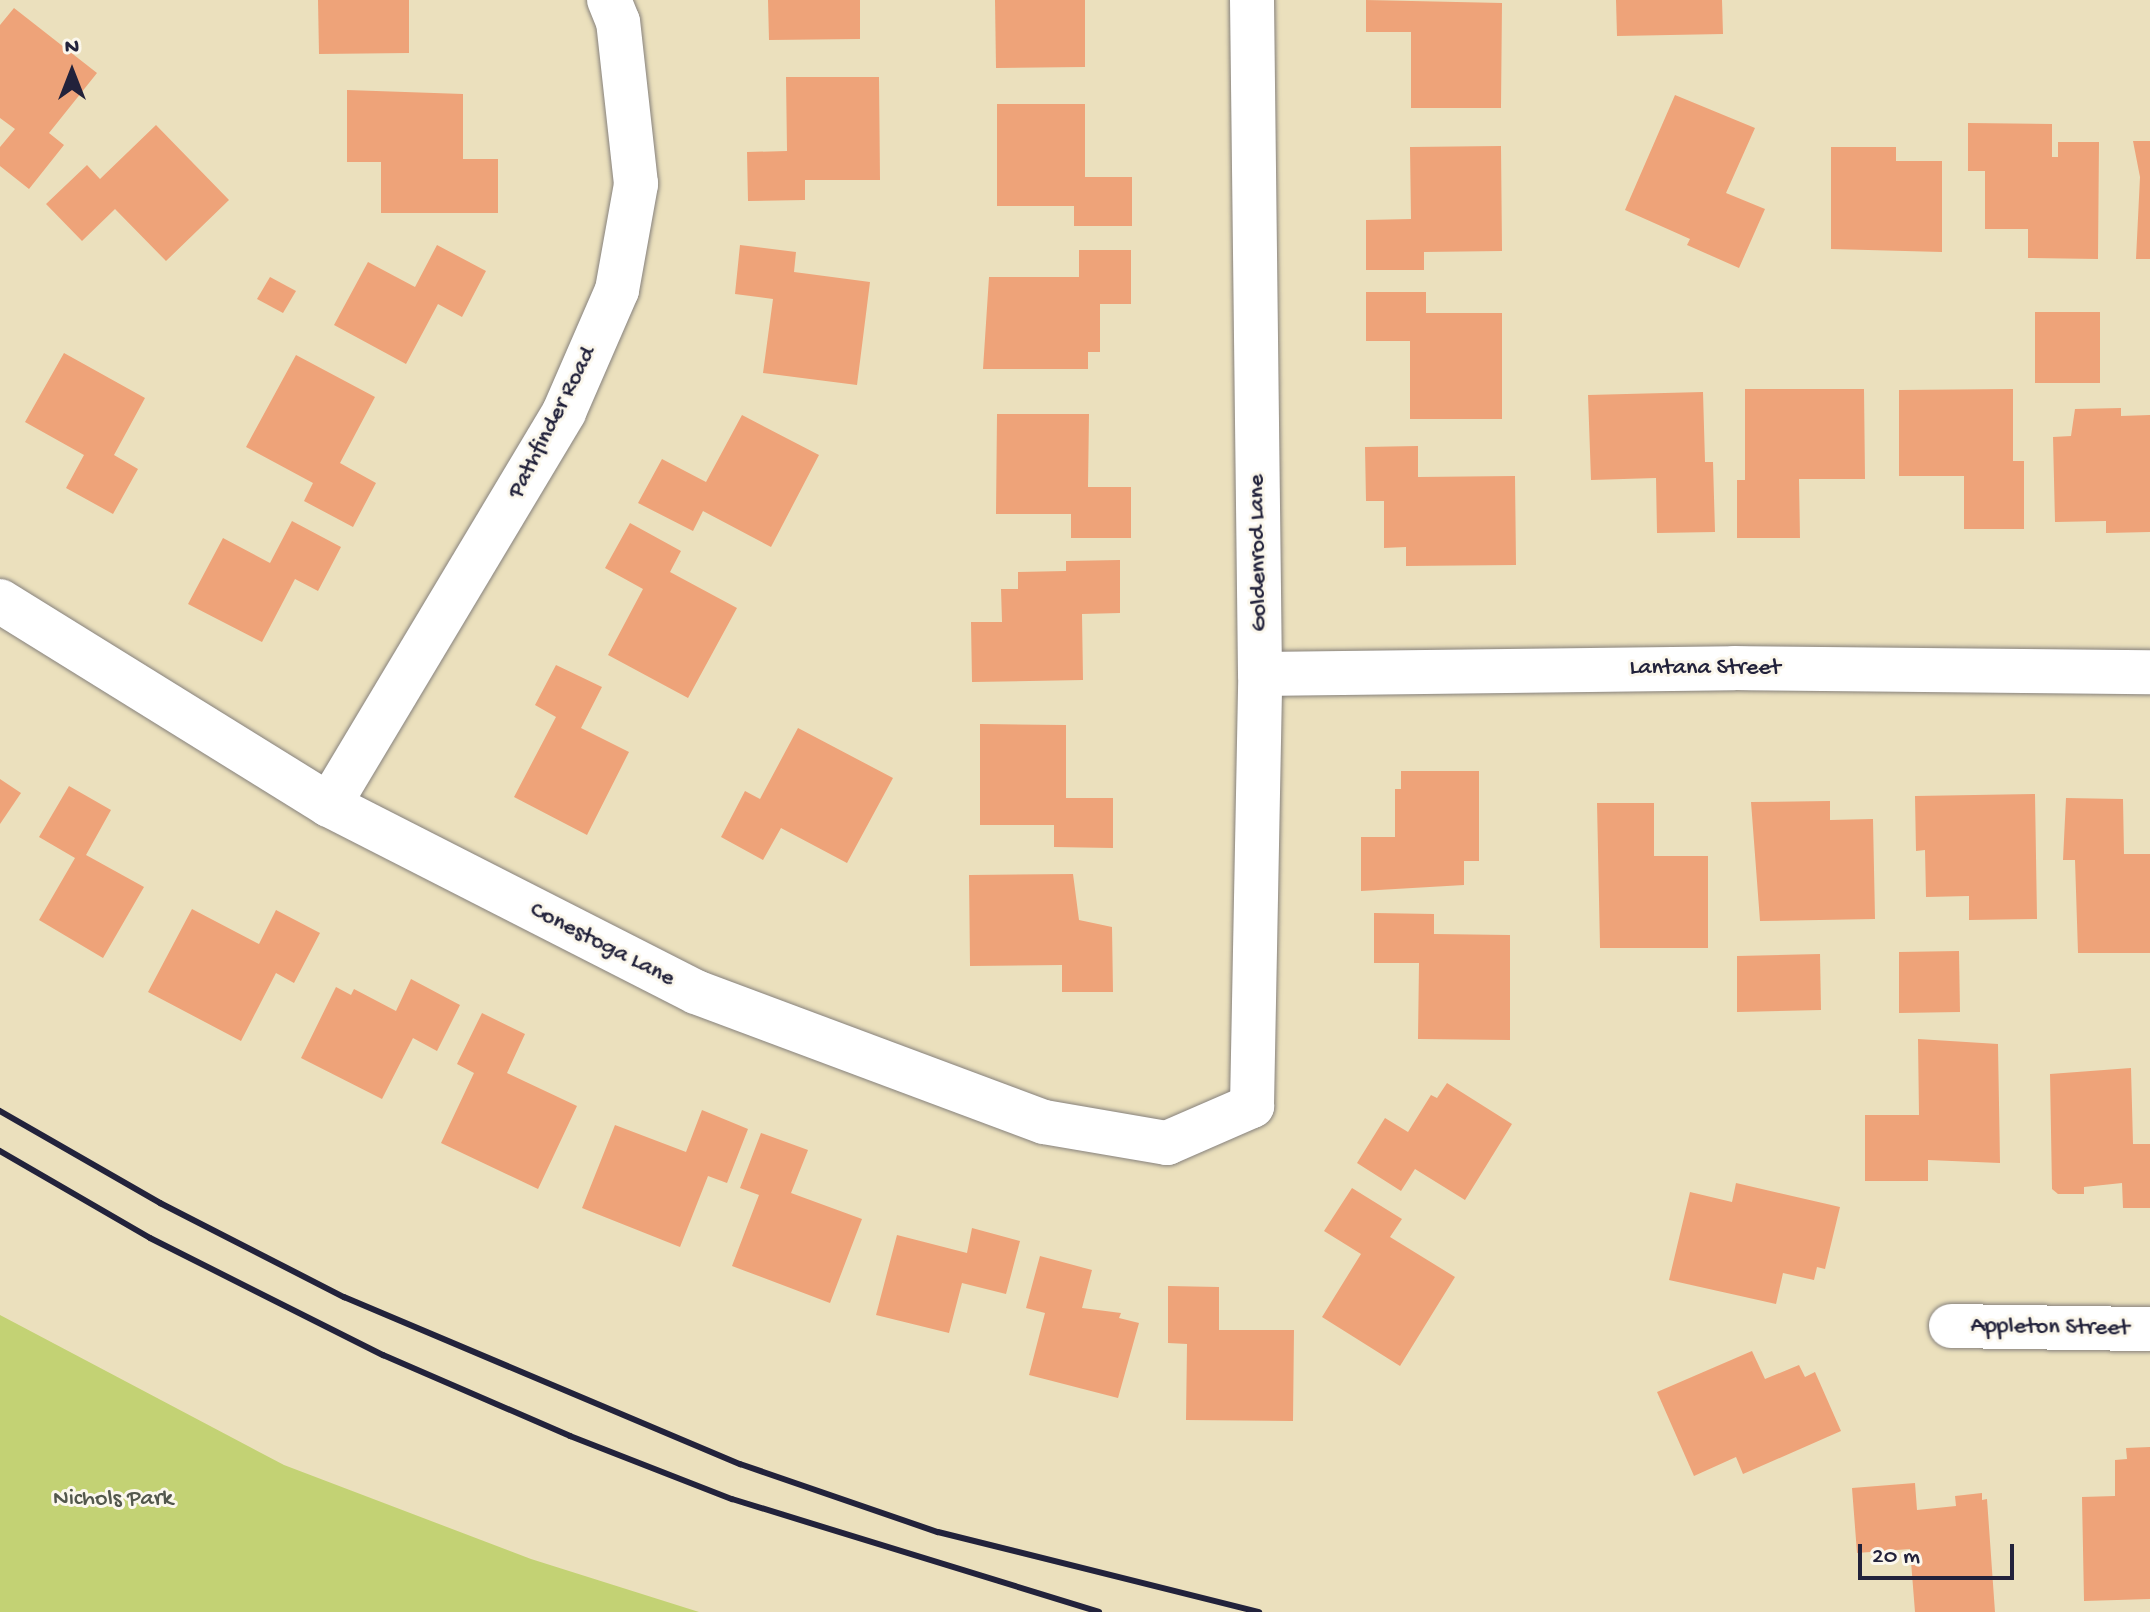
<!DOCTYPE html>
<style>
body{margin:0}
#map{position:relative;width:2150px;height:1612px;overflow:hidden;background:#ebe0bd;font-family:"Gochi Hand",sans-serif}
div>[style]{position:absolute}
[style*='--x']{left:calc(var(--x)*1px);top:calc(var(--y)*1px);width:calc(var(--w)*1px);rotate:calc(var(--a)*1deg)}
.green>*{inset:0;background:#c3d274}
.building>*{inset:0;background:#eea379}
.roads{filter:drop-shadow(0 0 2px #86817c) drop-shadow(0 0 2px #86817c)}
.street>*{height:44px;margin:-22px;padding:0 22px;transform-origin:22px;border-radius:22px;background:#fff}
.rail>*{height:6px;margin:-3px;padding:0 3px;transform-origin:3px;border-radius:3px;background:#22223b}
span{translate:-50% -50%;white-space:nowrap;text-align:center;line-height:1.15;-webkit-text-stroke:6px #fbf7ec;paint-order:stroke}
.street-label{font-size:24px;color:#22223b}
.park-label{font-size:24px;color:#52574c}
.north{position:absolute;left:32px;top:32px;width:80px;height:80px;-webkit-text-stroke:6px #fbf7ec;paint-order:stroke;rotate:0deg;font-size:22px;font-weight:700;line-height:32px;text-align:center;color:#22223b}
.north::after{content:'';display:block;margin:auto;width:28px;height:36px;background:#22223b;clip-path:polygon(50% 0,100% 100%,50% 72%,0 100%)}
.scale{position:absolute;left:1858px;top:1544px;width:156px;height:36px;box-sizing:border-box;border:4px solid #22223b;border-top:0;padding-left:10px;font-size:24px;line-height:28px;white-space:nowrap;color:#22223b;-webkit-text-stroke:6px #fbf7ec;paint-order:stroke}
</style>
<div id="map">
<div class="green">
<i style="clip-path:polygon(0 1315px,284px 1465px,531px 1559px,699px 1612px,0 1612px)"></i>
</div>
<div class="building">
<i style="clip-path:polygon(318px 0,409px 0,409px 53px,319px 54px)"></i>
<i style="clip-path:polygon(768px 0,860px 0,860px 39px,769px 40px)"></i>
<i style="clip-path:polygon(995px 0,1085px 0,1085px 67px,996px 68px)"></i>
<i style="clip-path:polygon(1366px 0,1502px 3px,1501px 108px,1411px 108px,1411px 32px,1366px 32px)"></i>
<i style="clip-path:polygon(1616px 0,1722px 0,1723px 34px,1617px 36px)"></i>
<i style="clip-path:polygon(14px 8px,97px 73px,49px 133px,64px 145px,29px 189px,0 166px,0 147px,15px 129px,0 118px,0 25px)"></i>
<i style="clip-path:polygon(786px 77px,879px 77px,880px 180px,805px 180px,805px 200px,748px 201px,747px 152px,787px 151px)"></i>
<i style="clip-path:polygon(347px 90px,463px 94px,463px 159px,498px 159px,498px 213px,381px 213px,381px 162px,347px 162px)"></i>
<i style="clip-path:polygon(1675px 95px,1755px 128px,1726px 193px,1765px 209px,1739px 268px,1687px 245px,1690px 239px,1625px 210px)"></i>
<i style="clip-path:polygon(997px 104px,1085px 104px,1085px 177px,1132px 177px,1132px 226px,1074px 226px,1074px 206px,997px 206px)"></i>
<i style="clip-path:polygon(1968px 123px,2052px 124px,2052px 157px,2058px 157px,2058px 142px,2099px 142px,2098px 259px,2028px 258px,2028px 229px,1985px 229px,1985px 171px,1968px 171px)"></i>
<i style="clip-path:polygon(156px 125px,229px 200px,166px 261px,115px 209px,82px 241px,46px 204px,87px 165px,100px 179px)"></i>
<i style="clip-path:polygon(2133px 141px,2150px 141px,2150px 259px,2136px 259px,2140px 177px)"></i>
<i style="clip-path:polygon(1501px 146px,1502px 251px,1424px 252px,1424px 270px,1366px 270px,1366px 220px,1411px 219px,1410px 147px)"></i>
<i style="clip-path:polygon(1831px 147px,1896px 147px,1896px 161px,1942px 161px,1942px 252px,1831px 249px)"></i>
<i style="clip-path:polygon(437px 245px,486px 271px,462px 317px,438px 304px,406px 364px,334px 325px,368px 262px,415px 287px)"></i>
<i style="clip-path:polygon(740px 245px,796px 252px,794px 272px,870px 282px,857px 385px,763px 373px,773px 299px,735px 294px)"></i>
<i style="clip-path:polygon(1079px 250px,1131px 250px,1131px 304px,1100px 304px,1100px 352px,1088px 352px,1088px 369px,983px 369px,989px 277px,1079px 277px)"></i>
<i style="clip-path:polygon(270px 277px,296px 291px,283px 313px,257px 299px)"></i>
<i style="clip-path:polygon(1366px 292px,1426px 292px,1426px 313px,1502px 313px,1502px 419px,1410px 419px,1410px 341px,1366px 341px)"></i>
<i style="clip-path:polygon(2035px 312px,2100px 312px,2100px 383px,2035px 383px)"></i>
<i style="clip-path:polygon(64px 353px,145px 398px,114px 455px,138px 469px,113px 514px,66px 488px,84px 455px,25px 422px)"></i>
<i style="clip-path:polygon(296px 355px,375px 397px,340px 463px,376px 483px,353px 527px,304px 501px,313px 483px,246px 447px)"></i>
<i style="clip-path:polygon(1745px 389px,1864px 389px,1865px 479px,1799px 479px,1800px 538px,1737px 538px,1737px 480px,1745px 480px)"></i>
<i style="clip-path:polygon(2013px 389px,2013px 461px,2024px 461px,2024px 529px,1964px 529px,1964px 476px,1899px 476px,1899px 390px)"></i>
<i style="clip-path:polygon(1703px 392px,1705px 462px,1713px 462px,1715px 532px,1657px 533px,1656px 478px,1591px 480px,1588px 395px)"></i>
<i style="clip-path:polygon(2121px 408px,2121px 416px,2150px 415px,2150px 532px,2106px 533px,2106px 521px,2055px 522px,2053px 437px,2071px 436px,2075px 409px)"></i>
<i style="clip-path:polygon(997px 414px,1089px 414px,1088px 487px,1131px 487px,1131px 538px,1071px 538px,1071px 514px,996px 514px)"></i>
<i style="clip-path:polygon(742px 415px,819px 455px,771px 547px,703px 511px,693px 531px,638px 503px,662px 459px,706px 482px)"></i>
<i style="clip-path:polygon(1418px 446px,1418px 477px,1515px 476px,1516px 565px,1406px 566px,1406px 547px,1384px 548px,1384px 501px,1366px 501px,1365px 447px)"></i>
<i style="clip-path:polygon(292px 521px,341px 547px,318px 591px,295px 579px,262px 642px,188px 604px,223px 538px,270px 563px)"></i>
<i style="clip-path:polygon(630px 523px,681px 551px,670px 572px,737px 608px,688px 698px,608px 655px,643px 589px,605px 568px)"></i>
<i style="clip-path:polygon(1120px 560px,1120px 613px,1082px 614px,1083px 680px,972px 682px,971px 622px,1002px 622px,1001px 589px,1018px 589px,1018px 572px,1066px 571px,1066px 561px)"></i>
<i style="clip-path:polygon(556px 665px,602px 687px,581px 728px,629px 752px,587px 835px,514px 797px,556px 717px,535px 705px)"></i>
<i style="clip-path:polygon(980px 724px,1066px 725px,1066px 798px,1113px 798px,1113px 848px,1054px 847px,1054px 825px,980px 825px)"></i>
<i style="clip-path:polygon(798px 728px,893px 778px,847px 863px,781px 828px,763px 860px,721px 837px,745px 791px,760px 799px)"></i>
<i style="clip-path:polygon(1401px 771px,1479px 771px,1479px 861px,1464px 861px,1464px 885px,1361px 891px,1361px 837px,1395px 837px,1395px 789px,1401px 789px)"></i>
<i style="clip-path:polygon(0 779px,21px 793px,0 824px)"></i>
<i style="clip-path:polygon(69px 786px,111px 810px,86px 855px,144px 887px,103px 958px,39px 920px,75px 858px,39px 837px)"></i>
<i style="clip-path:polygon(2035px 794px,2037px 919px,1969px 920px,1969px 896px,1926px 897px,1925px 850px,1916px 851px,1915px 796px)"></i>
<i style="clip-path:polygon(2066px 798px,2123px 799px,2124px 854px,2150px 854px,2150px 953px,2078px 953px,2075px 860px,2063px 860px)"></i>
<i style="clip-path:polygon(1830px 801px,1830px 820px,1873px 819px,1875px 919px,1760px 921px,1751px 802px)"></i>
<i style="clip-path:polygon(1597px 803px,1654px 803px,1654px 856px,1708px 856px,1708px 948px,1600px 948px)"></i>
<i style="clip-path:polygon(1073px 874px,1079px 920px,1112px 927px,1113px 992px,1062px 992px,1062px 965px,970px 966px,969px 875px)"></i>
<i style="clip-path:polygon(192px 909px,259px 944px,276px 910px,320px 933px,294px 983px,276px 973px,241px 1041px,148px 992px)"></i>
<i style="clip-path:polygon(1374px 913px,1434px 914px,1434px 934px,1510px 935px,1510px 1040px,1418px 1039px,1419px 963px,1374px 963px)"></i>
<i style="clip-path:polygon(1959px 951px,1960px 1012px,1899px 1013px,1899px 952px)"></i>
<i style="clip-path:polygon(1820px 954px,1821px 1010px,1737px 1012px,1737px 956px)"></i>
<i style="clip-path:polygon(411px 979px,460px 1005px,437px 1051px,413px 1038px,382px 1099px,301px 1058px,336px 987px,351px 995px,354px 989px,396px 1011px)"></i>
<i style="clip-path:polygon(482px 1013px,525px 1034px,507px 1073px,577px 1106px,538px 1189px,441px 1143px,474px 1073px,457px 1064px)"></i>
<i style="clip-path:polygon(1918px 1039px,1998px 1044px,2000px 1163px,1928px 1160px,1928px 1181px,1865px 1181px,1865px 1115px,1919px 1115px)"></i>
<i style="clip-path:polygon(2131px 1068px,2133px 1144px,2150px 1144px,2150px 1208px,2123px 1208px,2122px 1183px,2084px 1187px,2084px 1194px,2058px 1194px,2052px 1189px,2050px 1074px)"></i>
<i style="clip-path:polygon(1447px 1083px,1512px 1124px,1465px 1200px,1415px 1169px,1401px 1191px,1357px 1163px,1385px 1118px,1408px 1132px,1431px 1095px,1437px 1098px)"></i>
<i style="clip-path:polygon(702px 1110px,748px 1129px,727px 1183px,708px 1176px,680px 1247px,582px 1208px,615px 1125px,686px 1152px)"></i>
<i style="clip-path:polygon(761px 1133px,808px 1150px,791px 1193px,862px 1219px,830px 1303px,732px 1266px,759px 1195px,740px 1188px)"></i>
<i style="clip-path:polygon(1736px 1183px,1840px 1207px,1825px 1269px,1817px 1267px,1814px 1280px,1783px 1273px,1776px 1304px,1669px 1280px,1690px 1192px,1732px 1202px)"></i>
<i style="clip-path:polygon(1352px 1188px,1402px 1219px,1390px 1237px,1455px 1277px,1400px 1366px,1322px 1317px,1361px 1254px,1324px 1231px)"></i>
<i style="clip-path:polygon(972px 1228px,1020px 1241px,1006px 1294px,962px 1283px,949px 1333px,876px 1315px,897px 1235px,967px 1253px)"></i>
<i style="clip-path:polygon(1040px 1256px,1092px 1270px,1082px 1308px,1121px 1313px,1119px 1318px,1139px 1323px,1118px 1398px,1029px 1375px,1045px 1313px,1026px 1308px)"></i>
<i style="clip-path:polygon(1168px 1286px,1219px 1287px,1219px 1330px,1294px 1330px,1293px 1421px,1186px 1420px,1187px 1344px,1168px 1343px)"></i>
<i style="clip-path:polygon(1752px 1351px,1765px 1379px,1799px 1365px,1805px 1377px,1815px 1372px,1841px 1431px,1743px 1474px,1736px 1457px,1694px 1476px,1657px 1392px)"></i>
<i style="clip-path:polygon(2150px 1447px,2150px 1599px,2084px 1601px,2082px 1497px,2115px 1496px,2115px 1460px,2127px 1459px,2126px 1448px)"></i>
<i style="clip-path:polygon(1915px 1483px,1917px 1510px,1956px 1506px,1955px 1496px,1982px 1493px,1982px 1500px,1987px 1499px,1995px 1612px,1915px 1612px,1910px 1549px,1857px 1553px,1852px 1488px)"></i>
</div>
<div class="roads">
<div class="street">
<i style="--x:0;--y:601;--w:387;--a:31.8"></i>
<i style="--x:329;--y:805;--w:412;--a:27"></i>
<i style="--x:696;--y:992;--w:371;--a:20.5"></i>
<i style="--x:1044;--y:1122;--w:125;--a:9.7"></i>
<i style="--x:1167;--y:1143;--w:93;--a:-23.5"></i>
<i style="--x:1252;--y:1106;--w:432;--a:-88.9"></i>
<i style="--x:1260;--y:674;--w:674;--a:-90.68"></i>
<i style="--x:1260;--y:674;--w:474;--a:-0.7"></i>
<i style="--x:1734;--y:668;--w:416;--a:0.6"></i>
<i style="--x:329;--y:805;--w:458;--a:-59.1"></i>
<i style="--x:564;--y:412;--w:133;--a:-66.5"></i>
<i style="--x:617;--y:290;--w:108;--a:-79.8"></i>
<i style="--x:636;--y:184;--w:163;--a:-96.3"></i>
<i style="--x:618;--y:22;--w:24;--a:-112"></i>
<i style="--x:1951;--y:1326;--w:199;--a:0.9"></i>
</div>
</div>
<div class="rail">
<i style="--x:0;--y:1111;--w:185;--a:29.9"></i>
<i style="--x:160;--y:1203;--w:207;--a:27.1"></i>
<i style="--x:344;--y:1297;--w:430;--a:22.9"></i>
<i style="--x:740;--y:1464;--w:209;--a:19"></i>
<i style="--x:938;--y:1532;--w:331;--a:14"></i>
<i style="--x:0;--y:1151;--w:173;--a:30.1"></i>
<i style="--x:150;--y:1238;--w:261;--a:26.7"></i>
<i style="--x:383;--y:1355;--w:204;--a:23.4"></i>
<i style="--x:570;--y:1436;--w:174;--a:21.3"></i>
<i style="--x:732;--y:1499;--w:384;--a:17.1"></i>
</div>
<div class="street-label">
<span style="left:553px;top:423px;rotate:-63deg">Pathfinder Road</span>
<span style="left:1259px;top:553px;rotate:-91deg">Goldenrod Lane</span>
<span style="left:1705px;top:669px">Lantana Street</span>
<span style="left:602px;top:945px;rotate:27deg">Conestoga Lane</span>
<span style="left:2050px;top:1328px;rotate:1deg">Appleton Street</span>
</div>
<div class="park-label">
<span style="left:113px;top:1500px">Nichols Park</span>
</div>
<div class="north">N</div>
<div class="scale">20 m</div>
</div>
